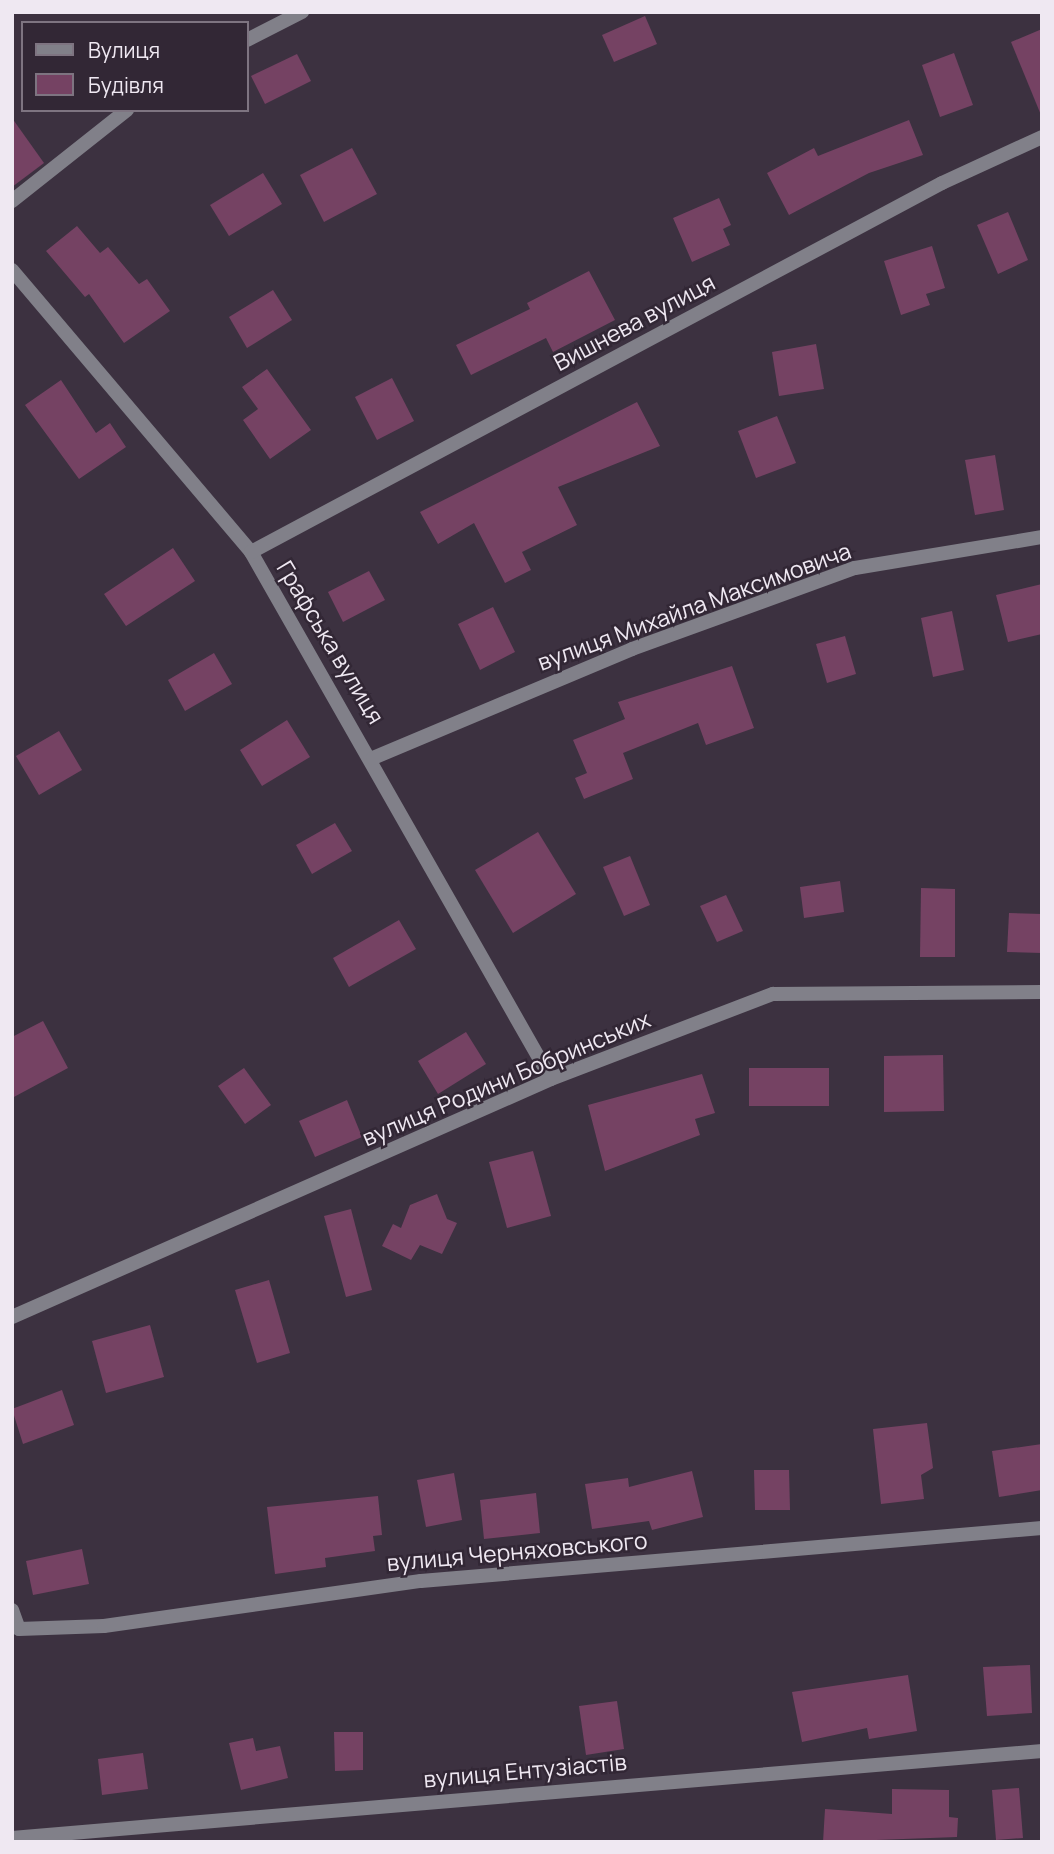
<!DOCTYPE html>
<meta charset="utf-8">
<style>
body{margin:0}
#map{position:relative;width:1054px;height:1854px;overflow:hidden;background:#3c3140;font-family:Manrope,sans-serif}
div>[style]{position:absolute}
[style*='--x']{left:calc(var(--x)*1px);top:calc(var(--y)*1px);width:calc(var(--w)*1px);rotate:calc(var(--a)*1deg)}
.building>*{inset:0;background:#754263}
.minor>*{height:14px;margin:-7px;padding:0 7px;transform-origin:7px;border-radius:7px;background:#818089}
span{translate:-50% -50%;white-space:nowrap;text-align:center;line-height:1.15;-webkit-text-stroke:5px #322735;paint-order:stroke}
.street-label{font-size:23px;color:#efe8f2}
.frame{position:absolute;inset:0;border:14px solid #efe8f2;pointer-events:none}
.legend{position:absolute;left:21px;top:21px;width:228px;height:91px;box-sizing:border-box;background:#322735;border:2px solid #7e7481;margin:0;padding:9px 12px;list-style:none;font-size:21px;color:#efe8f2}
.legend li{display:flex;align-items:center;gap:14px;height:35px}
.legend b{width:35px;border:2px solid #7e7481}
</style>
<div id="map">
<div class="building">
<i style="clip-path:polygon(645px 16px,657px 44px,614px 62px,602px 35px)"></i>
<i style="clip-path:polygon(1042px 29px,1042px 115px,1041px 115px,1011px 42px)"></i>
<i style="clip-path:polygon(954px 53px,973px 105px,940px 117px,922px 65px)"></i>
<i style="clip-path:polygon(297px 54px,311px 81px,265px 104px,251px 76px)"></i>
<i style="clip-path:polygon(12px 118px,44px 163px,12px 187px)"></i>
<i style="clip-path:polygon(909px 120px,923px 155px,869px 173px,789px 215px,767px 173px,814px 148px,818px 156px)"></i>
<i style="clip-path:polygon(352px 148px,377px 194px,324px 222px,300px 175px)"></i>
<i style="clip-path:polygon(263px 173px,282px 204px,229px 236px,210px 205px)"></i>
<i style="clip-path:polygon(719px 198px,731px 225px,723px 229px,730px 245px,692px 262px,673px 218px)"></i>
<i style="clip-path:polygon(1008px 212px,1028px 260px,998px 274px,977px 225px)"></i>
<i style="clip-path:polygon(77px 226px,100px 253px,108px 247px,139px 284px,147px 279px,170px 311px,124px 343px,89px 294px,85px 297px,46px 251px)"></i>
<i style="clip-path:polygon(932px 246px,945px 288px,926px 294px,930px 305px,901px 315px,884px 261px)"></i>
<i style="clip-path:polygon(589px 271px,615px 320px,553px 352px,546px 338px,471px 375px,456px 345px,530px 309px,527px 303px)"></i>
<i style="clip-path:polygon(273px 290px,292px 320px,247px 348px,229px 317px)"></i>
<i style="clip-path:polygon(816px 344px,824px 389px,779px 396px,772px 352px)"></i>
<i style="clip-path:polygon(267px 369px,311px 430px,270px 459px,243px 420px,258px 409px,242px 387px)"></i>
<i style="clip-path:polygon(392px 378px,414px 421px,377px 440px,355px 397px)"></i>
<i style="clip-path:polygon(61px 380px,96px 433px,110px 423px,126px 447px,79px 479px,25px 405px)"></i>
<i style="clip-path:polygon(637px 402px,660px 446px,558px 487px,577px 525px,522px 552px,531px 570px,505px 583px,474px 523px,438px 544px,420px 512px)"></i>
<i style="clip-path:polygon(777px 416px,796px 463px,756px 478px,738px 431px)"></i>
<i style="clip-path:polygon(995px 455px,1004px 510px,975px 515px,965px 460px)"></i>
<i style="clip-path:polygon(173px 548px,195px 581px,126px 626px,104px 594px)"></i>
<i style="clip-path:polygon(369px 571px,385px 600px,343px 622px,328px 592px)"></i>
<i style="clip-path:polygon(1042px 584px,1042px 634px,1008px 642px,996px 595px)"></i>
<i style="clip-path:polygon(493px 607px,515px 652px,480px 670px,458px 624px)"></i>
<i style="clip-path:polygon(952px 611px,964px 670px,933px 677px,921px 618px)"></i>
<i style="clip-path:polygon(845px 636px,856px 674px,827px 683px,816px 644px)"></i>
<i style="clip-path:polygon(214px 653px,232px 684px,185px 711px,168px 680px)"></i>
<i style="clip-path:polygon(732px 666px,754px 728px,706px 745px,698px 723px,623px 753px,633px 779px,584px 799px,575px 778px,587px 773px,573px 740px,625px 719px,618px 702px)"></i>
<i style="clip-path:polygon(287px 720px,310px 757px,262px 786px,240px 750px)"></i>
<i style="clip-path:polygon(59px 731px,82px 770px,39px 795px,16px 756px)"></i>
<i style="clip-path:polygon(335px 823px,352px 851px,312px 874px,296px 845px)"></i>
<i style="clip-path:polygon(538px 832px,576px 894px,513px 933px,475px 870px)"></i>
<i style="clip-path:polygon(630px 856px,650px 905px,624px 916px,603px 867px)"></i>
<i style="clip-path:polygon(840px 881px,844px 912px,804px 918px,800px 887px)"></i>
<i style="clip-path:polygon(921px 888px,955px 889px,955px 957px,920px 957px)"></i>
<i style="clip-path:polygon(726px 895px,743px 931px,717px 942px,700px 906px)"></i>
<i style="clip-path:polygon(1009px 913px,1042px 914px,1042px 953px,1007px 952px)"></i>
<i style="clip-path:polygon(399px 920px,416px 949px,349px 987px,333px 958px)"></i>
<i style="clip-path:polygon(43px 1021px,68px 1068px,12px 1098px,12px 1037px)"></i>
<i style="clip-path:polygon(466px 1032px,486px 1064px,438px 1094px,418px 1061px)"></i>
<i style="clip-path:polygon(943px 1055px,944px 1111px,884px 1112px,884px 1056px)"></i>
<i style="clip-path:polygon(244px 1068px,271px 1105px,245px 1124px,218px 1086px)"></i>
<i style="clip-path:polygon(749px 1068px,829px 1068px,829px 1106px,749px 1106px)"></i>
<i style="clip-path:polygon(702px 1074px,715px 1113px,695px 1119px,700px 1135px,605px 1171px,588px 1105px)"></i>
<i style="clip-path:polygon(347px 1100px,362px 1137px,315px 1157px,299px 1121px)"></i>
<i style="clip-path:polygon(533px 1151px,551px 1216px,507px 1228px,489px 1162px)"></i>
<i style="clip-path:polygon(437px 1194px,447px 1219px,457px 1223px,442px 1254px,420px 1245px,411px 1260px,382px 1246px,393px 1224px,401px 1228px,410px 1205px)"></i>
<i style="clip-path:polygon(351px 1209px,372px 1290px,346px 1297px,324px 1216px)"></i>
<i style="clip-path:polygon(269px 1280px,290px 1353px,257px 1363px,235px 1290px)"></i>
<i style="clip-path:polygon(150px 1325px,164px 1377px,106px 1393px,92px 1341px)"></i>
<i style="clip-path:polygon(62px 1390px,74px 1425px,23px 1444px,12px 1409px)"></i>
<i style="clip-path:polygon(927px 1423px,933px 1468px,921px 1475px,924px 1499px,881px 1504px,873px 1429px)"></i>
<i style="clip-path:polygon(1042px 1444px,1042px 1490px,999px 1497px,992px 1451px)"></i>
<i style="clip-path:polygon(754px 1470px,789px 1470px,790px 1510px,755px 1510px)"></i>
<i style="clip-path:polygon(692px 1471px,703px 1517px,652px 1530px,649px 1521px,592px 1529px,585px 1484px,628px 1478px,629px 1487px)"></i>
<i style="clip-path:polygon(454px 1473px,462px 1520px,426px 1527px,417px 1480px)"></i>
<i style="clip-path:polygon(536px 1493px,540px 1533px,484px 1539px,480px 1500px)"></i>
<i style="clip-path:polygon(378px 1496px,382px 1535px,373px 1536px,375px 1551px,325px 1558px,326px 1567px,275px 1574px,267px 1507px)"></i>
<i style="clip-path:polygon(82px 1549px,89px 1584px,33px 1595px,26px 1561px)"></i>
<i style="clip-path:polygon(1030px 1665px,1032px 1713px,987px 1716px,983px 1667px)"></i>
<i style="clip-path:polygon(908px 1675px,917px 1731px,869px 1739px,867px 1728px,802px 1742px,792px 1692px)"></i>
<i style="clip-path:polygon(617px 1701px,624px 1749px,586px 1755px,579px 1706px)"></i>
<i style="clip-path:polygon(334px 1732px,363px 1732px,363px 1770px,335px 1771px)"></i>
<i style="clip-path:polygon(253px 1738px,256px 1751px,280px 1746px,288px 1778px,241px 1790px,229px 1743px)"></i>
<i style="clip-path:polygon(143px 1753px,148px 1789px,102px 1795px,98px 1759px)"></i>
<i style="clip-path:polygon(1019px 1788px,1023px 1838px,996px 1840px,992px 1790px)"></i>
<i style="clip-path:polygon(892px 1789px,949px 1790px,949px 1817px,958px 1818px,957px 1837px,823px 1842px,825px 1809px,892px 1814px)"></i>
</div>
<div class="minor">
<i style="--x:247;--y:40;--w:62;--a:-27"></i>
<i style="--x:12;--y:201;--w:147;--a:-38.4"></i>
<i style="--x:12;--y:270;--w:370;--a:49.7"></i>
<i style="--x:251;--y:552;--w:606;--a:60.35"></i>
<i style="--x:251;--y:552;--w:783;--a:-28.1"></i>
<i style="--x:942;--y:183;--w:110;--a:-24.7"></i>
<i style="--x:373;--y:758;--w:281;--a:-22.8"></i>
<i style="--x:632;--y:649;--w:237;--a:-20"></i>
<i style="--x:855;--y:568;--w:190;--a:-9.4"></i>
<i style="--x:12;--y:1317;--w:589;--a:-23.82"></i>
<i style="--x:551;--y:1079;--w:238;--a:-21"></i>
<i style="--x:773;--y:994;--w:269;--a:-0.4"></i>
<i style="--x:12;--y:1610;--w:20;--a:70"></i>
<i style="--x:19;--y:1629;--w:85;--a:-2"></i>
<i style="--x:104;--y:1626;--w:320;--a:-8.1"></i>
<i style="--x:421;--y:1581;--w:623;--a:-4.88"></i>
<i style="--x:12;--y:1838;--w:1034;--a:-4.83"></i>
</div>
<div class="street-label">
<span style="left:634px;top:322px;rotate:-28deg">Вишнева вулиця</span>
<span style="left:694px;top:606px;rotate:-20deg">вулиця Михайла Максимовича</span>
<span style="left:331px;top:642px;rotate:59deg">Графська вулиця</span>
<span style="left:506px;top:1078px;rotate:-23deg">вулиця Родини Бобринських</span>
<span style="left:517px;top:1551px;rotate:-5deg">вулиця Черняховського</span>
<span style="left:525px;top:1770px;rotate:-5deg">вулиця Ентузіастів</span>
</div>
<div class="frame"></div>
<ul class="legend">
<li><b style="height:9px;background:#818089"></b>Вулиця</li>
<li><b style="height:19px;background:#754263"></b>Будівля</li>
</ul>
</div>
